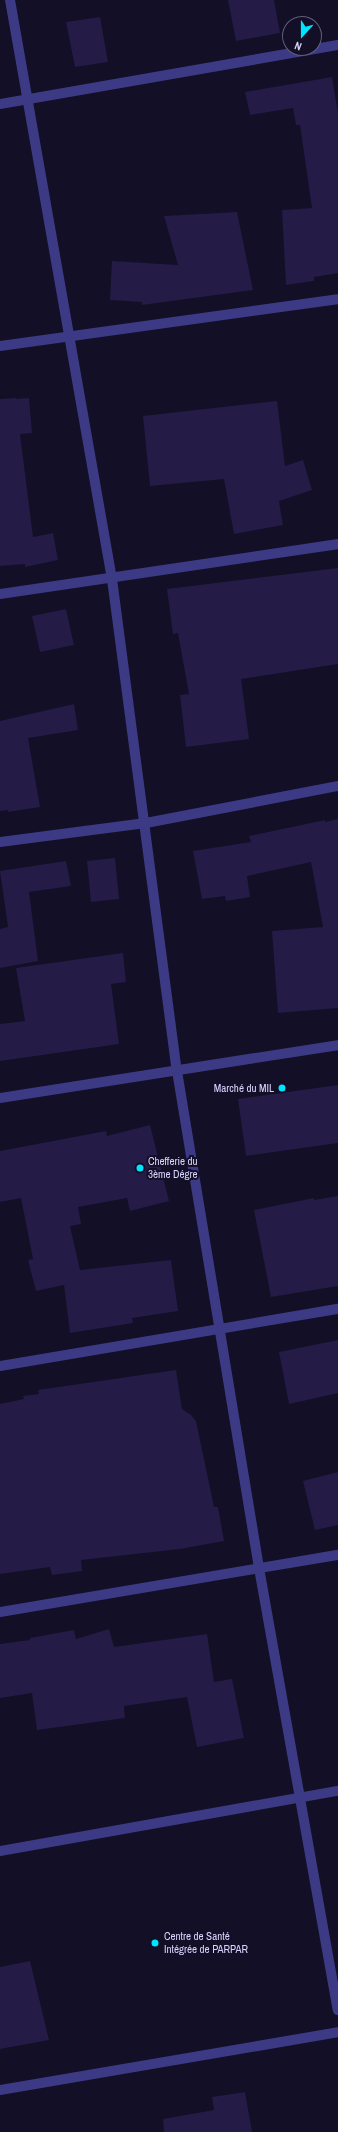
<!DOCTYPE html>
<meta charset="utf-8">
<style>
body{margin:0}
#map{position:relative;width:338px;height:2132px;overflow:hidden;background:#130f26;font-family:"Archivo Narrow",sans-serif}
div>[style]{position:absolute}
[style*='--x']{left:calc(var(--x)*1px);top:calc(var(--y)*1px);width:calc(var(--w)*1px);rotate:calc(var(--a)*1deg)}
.building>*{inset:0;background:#241b47}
.minor>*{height:10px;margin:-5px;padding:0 5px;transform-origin:5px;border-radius:5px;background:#3d3a85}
.dots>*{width:11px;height:11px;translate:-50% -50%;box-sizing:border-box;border:2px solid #130f26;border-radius:50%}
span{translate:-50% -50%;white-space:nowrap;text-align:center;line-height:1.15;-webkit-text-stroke:4px #130f26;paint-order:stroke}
.poi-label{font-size:11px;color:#d9d4ff}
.right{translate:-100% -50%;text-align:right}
.left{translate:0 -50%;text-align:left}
.north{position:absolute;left:282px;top:16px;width:40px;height:40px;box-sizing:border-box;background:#130f26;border:1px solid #625e7d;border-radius:50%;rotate:201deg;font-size:11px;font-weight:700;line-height:16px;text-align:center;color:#d9d4ff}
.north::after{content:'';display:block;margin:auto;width:14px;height:18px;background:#00e5ff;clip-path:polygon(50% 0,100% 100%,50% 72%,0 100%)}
</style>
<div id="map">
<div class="building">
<i style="clip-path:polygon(228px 0,274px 0,280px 33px,236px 41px)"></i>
<i style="clip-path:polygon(100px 17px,108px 62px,75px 67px,66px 22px)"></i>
<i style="clip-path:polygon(332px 77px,338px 113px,338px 273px,314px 277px,314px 281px,286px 285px,282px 210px,312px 208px,300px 125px,296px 125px,293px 108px,250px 115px,245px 92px)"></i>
<i style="clip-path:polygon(237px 212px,253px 290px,142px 305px,142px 302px,110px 300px,112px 261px,178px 265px,164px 216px)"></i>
<i style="clip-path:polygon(16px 398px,16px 399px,29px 398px,32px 433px,20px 434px,33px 537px,53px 533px,58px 560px,25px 567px,25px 564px,0 566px,0 399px)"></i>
<i style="clip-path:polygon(277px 401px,285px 466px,303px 460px,312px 490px,279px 501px,283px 525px,234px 534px,224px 479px,150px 486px,143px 416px)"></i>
<i style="clip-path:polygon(338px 568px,338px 664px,241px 679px,249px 739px,186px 747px,180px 695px,189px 694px,178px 633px,173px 634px,167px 589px)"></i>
<i style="clip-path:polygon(66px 609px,74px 645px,40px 652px,32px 616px)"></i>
<i style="clip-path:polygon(74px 704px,78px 730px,28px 738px,40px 807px,8px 812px,8px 810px,0 811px,0 721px)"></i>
<i style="clip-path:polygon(338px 819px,338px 1008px,278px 1013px,272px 931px,323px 927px,311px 862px,247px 876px,250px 897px,226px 901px,225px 896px,202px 899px,193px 851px,251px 842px,249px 836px,325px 820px,325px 822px)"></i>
<i style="clip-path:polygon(115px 858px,119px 899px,91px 902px,87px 861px)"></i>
<i style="clip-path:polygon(66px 861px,71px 886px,29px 892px,38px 961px,0 968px,0 929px,8px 927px,0 871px)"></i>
<i style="clip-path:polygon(123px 953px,126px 982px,111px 984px,119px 1044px,0 1061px,0 1024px,25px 1021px,16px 968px)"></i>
<i style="clip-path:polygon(338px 1085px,338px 1143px,246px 1156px,238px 1099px)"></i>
<i style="clip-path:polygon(150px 1125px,169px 1201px,130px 1211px,127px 1198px,78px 1207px,81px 1224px,70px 1226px,80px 1270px,171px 1260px,178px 1311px,132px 1318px,133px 1323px,70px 1333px,64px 1285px,36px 1291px,28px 1260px,33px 1259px,21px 1198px,0 1202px,0 1151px,106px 1131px,107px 1136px)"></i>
<i style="clip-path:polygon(338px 1196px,338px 1286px,271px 1297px,254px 1210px,314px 1198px,314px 1200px)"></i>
<i style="clip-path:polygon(338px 1340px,338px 1393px,289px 1404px,279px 1352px)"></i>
<i style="clip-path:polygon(176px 1370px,182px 1409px,191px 1415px,196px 1421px,214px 1507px,218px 1507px,224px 1541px,180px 1549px,81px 1560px,82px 1571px,52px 1575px,50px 1567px,0 1574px,0 1404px,24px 1399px,23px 1396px,39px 1394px,38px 1390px)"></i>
<i style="clip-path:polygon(338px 1472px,338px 1525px,315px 1530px,303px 1481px)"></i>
<i style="clip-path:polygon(109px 1629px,114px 1647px,207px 1634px,214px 1682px,232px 1679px,244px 1738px,197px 1747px,187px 1697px,124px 1706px,125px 1718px,37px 1730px,32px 1693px,0 1698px,0 1644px,30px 1640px,30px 1638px,74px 1630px,76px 1639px)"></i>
<i style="clip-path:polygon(30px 1961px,49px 2040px,0 2049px,0 1967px)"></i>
<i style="clip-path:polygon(245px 2092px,252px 2132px,164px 2132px,163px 2119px,214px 2110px,212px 2097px)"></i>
</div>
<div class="minor">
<i style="--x:10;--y:0;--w:588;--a:80.01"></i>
<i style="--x:112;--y:579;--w:496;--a:82.5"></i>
<i style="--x:177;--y:1071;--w:504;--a:80.63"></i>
<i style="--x:259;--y:1568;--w:449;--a:79.9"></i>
<i style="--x:0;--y:104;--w:343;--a:-9.9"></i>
<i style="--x:0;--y:346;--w:341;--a:-7.9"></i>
<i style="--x:0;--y:594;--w:342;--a:-8.4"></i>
<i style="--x:0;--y:842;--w:147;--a:-7.4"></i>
<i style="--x:146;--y:823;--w:196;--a:-10.9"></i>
<i style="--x:0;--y:1098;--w:342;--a:-8.9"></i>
<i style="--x:0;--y:1366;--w:343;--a:-9.6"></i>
<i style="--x:0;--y:1612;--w:343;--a:-9.6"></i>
<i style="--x:0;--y:1851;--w:343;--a:-10.1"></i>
<i style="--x:0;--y:2090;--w:343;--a:-9.7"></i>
</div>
<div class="dots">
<i style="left:282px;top:1088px;background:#00e5ff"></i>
<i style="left:140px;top:1168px;background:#00e5ff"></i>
<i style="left:155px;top:1943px;background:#00e5ff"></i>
</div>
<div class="poi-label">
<span class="right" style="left:274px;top:1088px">Marché du MIL</span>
<span class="left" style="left:148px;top:1168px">Chefferie du<br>3ème Dégre</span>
<span class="left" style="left:164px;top:1943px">Centre de Santé<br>Intégrée de PARPAR</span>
</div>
<div class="north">N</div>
</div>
